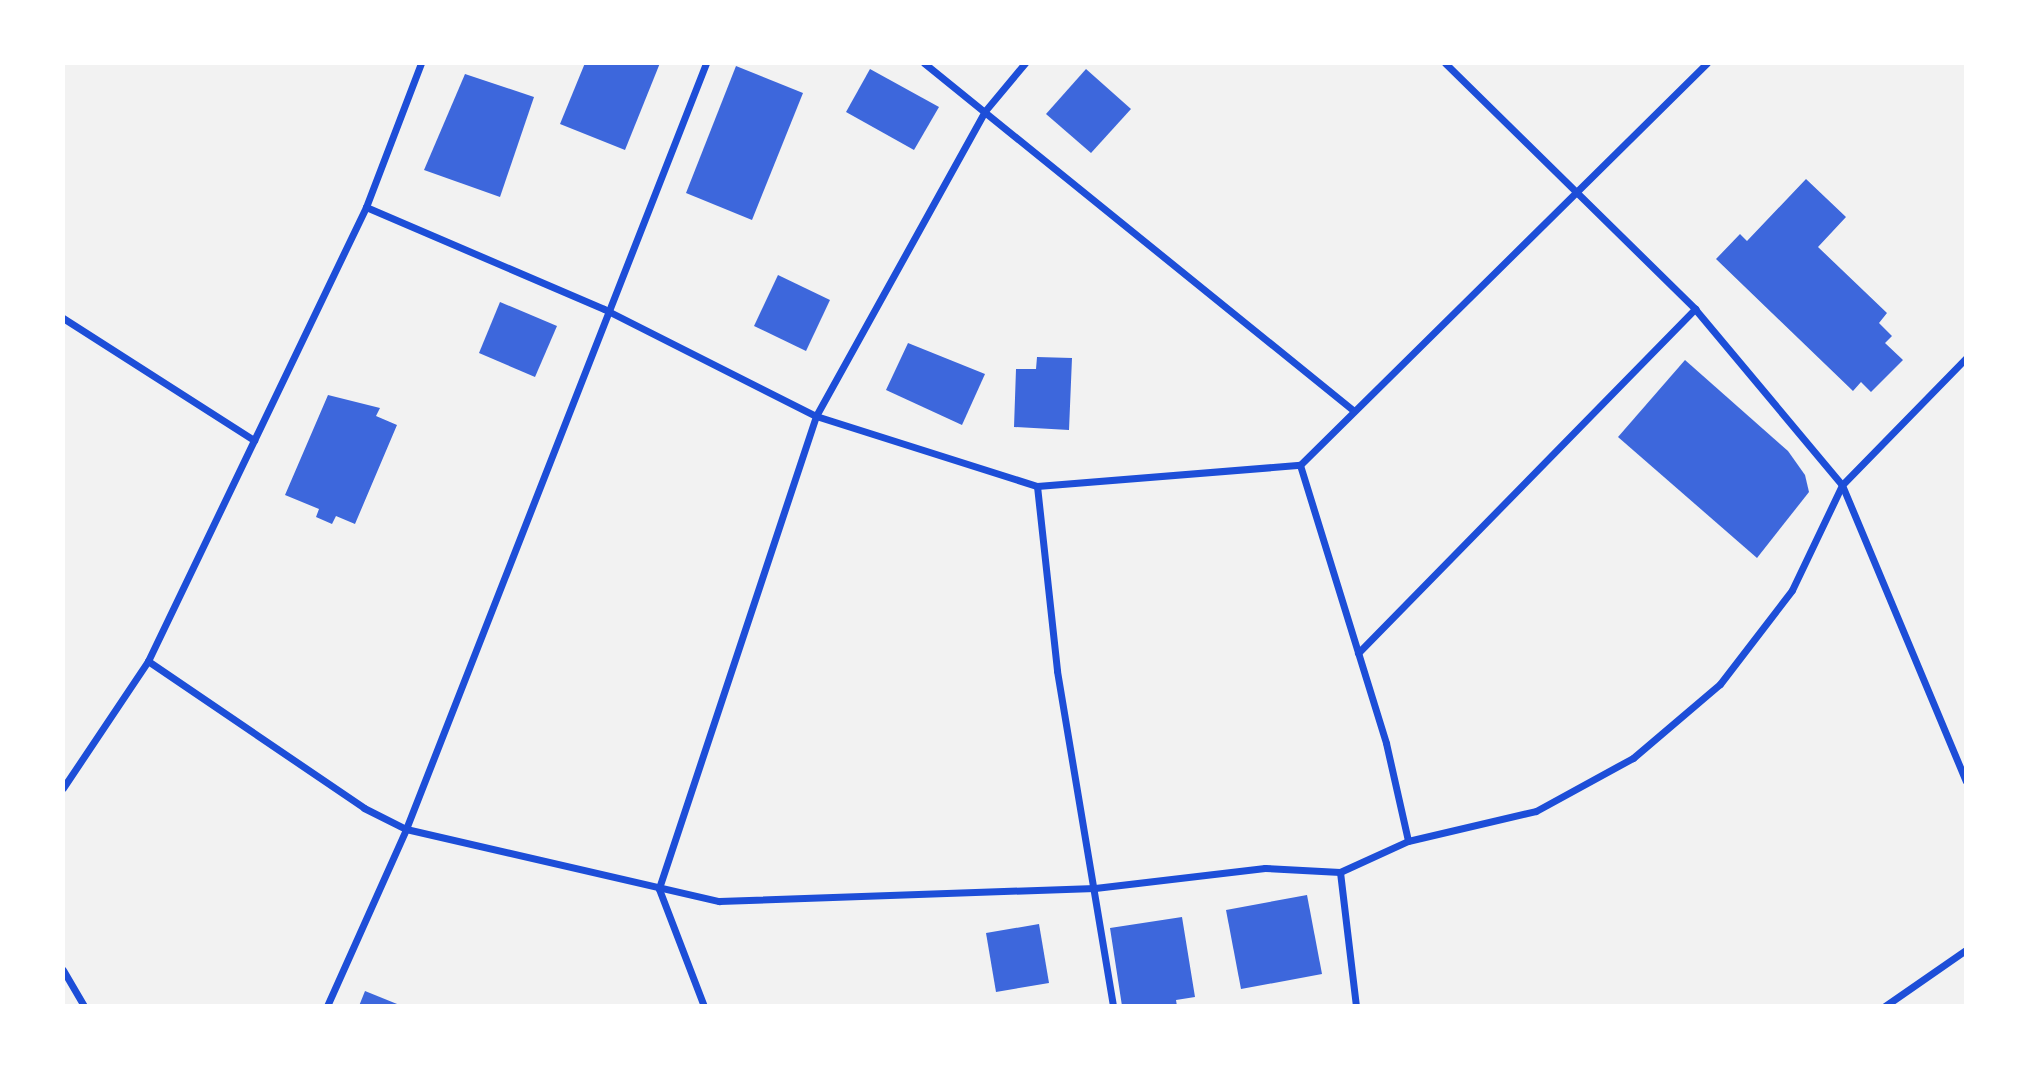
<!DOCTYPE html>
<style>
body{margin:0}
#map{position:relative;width:2029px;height:1069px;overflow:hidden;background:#f2f2f2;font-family:"Public Sans",sans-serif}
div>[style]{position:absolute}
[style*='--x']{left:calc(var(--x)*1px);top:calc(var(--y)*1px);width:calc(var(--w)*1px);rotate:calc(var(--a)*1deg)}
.building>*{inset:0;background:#3d67dc}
.minor>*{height:7px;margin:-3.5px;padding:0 3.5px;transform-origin:3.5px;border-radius:3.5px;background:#1d4ed8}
span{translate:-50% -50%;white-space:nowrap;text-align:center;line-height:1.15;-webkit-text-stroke:5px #fff;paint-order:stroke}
.frame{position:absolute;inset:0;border:65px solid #fff;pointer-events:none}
</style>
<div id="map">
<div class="building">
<i style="clip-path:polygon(585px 63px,660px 63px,625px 150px,560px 124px)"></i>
<i style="clip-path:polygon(736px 66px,803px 93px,752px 220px,686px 193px)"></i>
<i style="clip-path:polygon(870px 69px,939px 107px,914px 150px,846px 112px)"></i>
<i style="clip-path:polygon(1086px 69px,1131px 109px,1091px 153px,1046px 114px)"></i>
<i style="clip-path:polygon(465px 74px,534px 97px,500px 197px,424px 170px)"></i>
<i style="clip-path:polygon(1806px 179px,1846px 217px,1818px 247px,1887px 313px,1879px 323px,1892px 336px,1885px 343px,1903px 360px,1871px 392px,1861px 382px,1853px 391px,1716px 259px,1740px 234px,1747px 241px)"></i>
<i style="clip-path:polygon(778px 275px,830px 300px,806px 351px,754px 326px)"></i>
<i style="clip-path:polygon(500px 302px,557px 326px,535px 377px,479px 353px)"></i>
<i style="clip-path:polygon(908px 343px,985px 374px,962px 425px,886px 390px)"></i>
<i style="clip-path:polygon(1037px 357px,1072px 358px,1069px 430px,1014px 427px,1016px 369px,1036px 369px)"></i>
<i style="clip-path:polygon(1685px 360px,1788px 451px,1805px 475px,1809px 492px,1757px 558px,1618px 437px)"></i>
<i style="clip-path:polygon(328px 395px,380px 408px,376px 416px,397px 425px,355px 524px,336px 516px,332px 524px,316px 517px,319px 509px,285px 495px)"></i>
<i style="clip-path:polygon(1307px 895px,1322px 974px,1241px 989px,1226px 910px)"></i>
<i style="clip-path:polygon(1182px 917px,1195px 997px,1176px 1000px,1177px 1006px,1122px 1006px,1110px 928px)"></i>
<i style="clip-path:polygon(1039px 924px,1049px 983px,996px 992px,986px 933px)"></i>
<i style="clip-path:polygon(365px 991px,402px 1006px,359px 1006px)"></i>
</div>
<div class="minor">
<i style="--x:924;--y:63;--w:553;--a:38.98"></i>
<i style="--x:1025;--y:63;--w:62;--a:129.8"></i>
<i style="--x:985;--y:111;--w:349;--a:119"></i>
<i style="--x:816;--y:416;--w:232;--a:17.6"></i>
<i style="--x:1037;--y:486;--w:264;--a:-4.6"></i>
<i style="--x:1300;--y:465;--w:572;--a:-44.65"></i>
<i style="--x:1445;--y:63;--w:351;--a:44.5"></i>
<i style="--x:1695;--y:309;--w:229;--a:50.1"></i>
<i style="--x:1842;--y:485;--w:321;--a:67.3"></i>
<i style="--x:366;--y:207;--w:259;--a:23.2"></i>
<i style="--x:604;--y:309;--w:237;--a:26.8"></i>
<i style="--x:816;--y:416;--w:498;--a:108.4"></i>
<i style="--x:659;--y:889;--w:125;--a:69"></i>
<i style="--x:63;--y:318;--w:227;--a:32.6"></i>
<i style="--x:1300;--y:465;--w:291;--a:72.8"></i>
<i style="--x:1386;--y:743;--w:100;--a:77.3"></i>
<i style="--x:1037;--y:486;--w:186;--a:83.8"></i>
<i style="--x:1057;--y:671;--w:340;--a:80.5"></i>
<i style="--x:1358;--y:653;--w:482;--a:-45.6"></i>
<i style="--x:148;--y:661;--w:261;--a:34.2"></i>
<i style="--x:364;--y:808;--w:47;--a:26.6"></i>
<i style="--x:406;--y:829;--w:321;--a:13"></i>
<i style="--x:719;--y:901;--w:376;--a:-2"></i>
<i style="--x:1095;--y:888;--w:171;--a:-6.7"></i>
<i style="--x:1265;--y:868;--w:75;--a:3.1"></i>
<i style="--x:1340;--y:872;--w:75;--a:-24.5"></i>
<i style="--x:1408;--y:841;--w:131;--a:-13.2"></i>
<i style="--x:1536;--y:811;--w:111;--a:-28.7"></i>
<i style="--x:1633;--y:758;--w:114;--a:-40.4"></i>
<i style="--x:1720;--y:684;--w:118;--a:-52.5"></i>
<i style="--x:1792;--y:590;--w:116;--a:-64.5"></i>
<i style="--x:1842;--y:485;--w:177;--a:-45.7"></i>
<i style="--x:63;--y:788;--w:153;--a:-56.2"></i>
<i style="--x:148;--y:661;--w:504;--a:-64.35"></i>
<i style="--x:366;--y:207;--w:154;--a:-69.1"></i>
<i style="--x:1340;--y:872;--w:135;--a:83.2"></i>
<i style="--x:63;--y:970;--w:42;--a:59.7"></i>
<i style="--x:327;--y:1006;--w:194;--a:-65.9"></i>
<i style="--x:406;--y:829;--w:823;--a:-68.61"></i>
<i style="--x:1885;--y:1006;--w:98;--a:-34.7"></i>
</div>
<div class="frame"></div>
</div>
